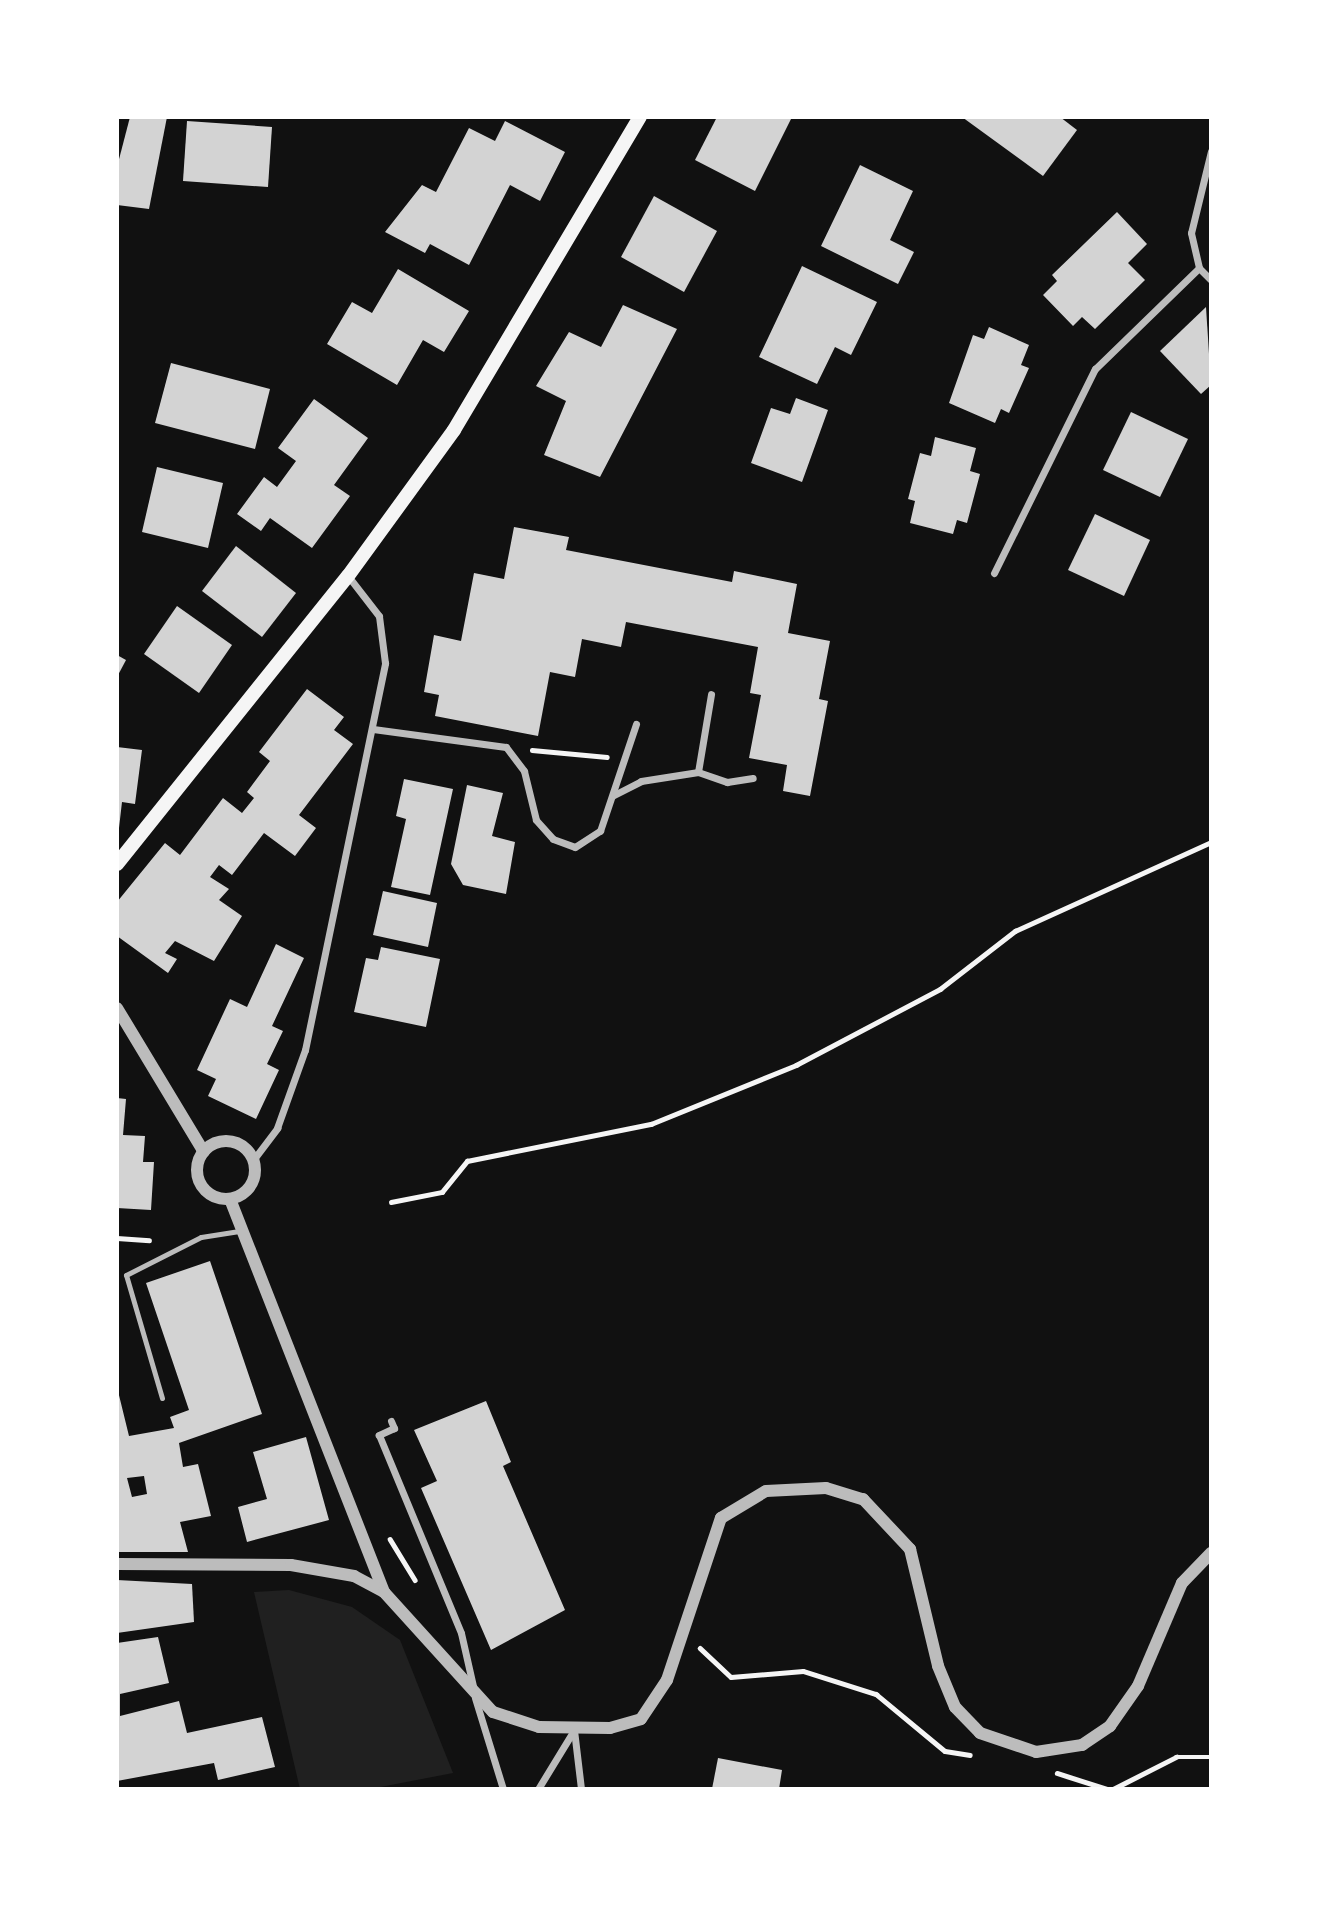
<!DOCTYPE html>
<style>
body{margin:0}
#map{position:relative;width:1328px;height:1906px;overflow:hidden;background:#111;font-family:Manrope,sans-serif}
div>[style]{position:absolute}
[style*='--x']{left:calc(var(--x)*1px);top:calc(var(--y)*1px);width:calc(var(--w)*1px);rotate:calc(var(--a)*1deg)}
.green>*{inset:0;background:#202020}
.building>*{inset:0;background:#d3d3d3}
.path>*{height:4.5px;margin:-2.25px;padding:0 2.25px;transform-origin:2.25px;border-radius:2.25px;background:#f5f5f5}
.service>*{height:5px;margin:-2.5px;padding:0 2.5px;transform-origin:2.5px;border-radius:2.5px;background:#bcbcbc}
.minor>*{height:7px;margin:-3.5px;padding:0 3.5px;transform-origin:3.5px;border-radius:3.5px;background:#bcbcbc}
.tertiary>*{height:12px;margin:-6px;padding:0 6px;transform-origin:6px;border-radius:6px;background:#bcbcbc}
.tertiary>.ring{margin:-6px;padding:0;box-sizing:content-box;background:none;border:12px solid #bcbcbc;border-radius:50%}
.secondary>*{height:14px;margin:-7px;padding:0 7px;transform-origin:7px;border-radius:7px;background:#f5f5f5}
span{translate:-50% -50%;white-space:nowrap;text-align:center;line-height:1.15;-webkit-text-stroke:5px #fff;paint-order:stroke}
.frame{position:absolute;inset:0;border:119px solid #fff;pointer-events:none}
</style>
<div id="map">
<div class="green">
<i style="clip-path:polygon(289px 1590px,352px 1607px,400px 1640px,453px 1773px,370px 1789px,300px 1789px,254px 1592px)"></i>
</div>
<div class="building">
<i style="clip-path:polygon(130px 117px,167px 117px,149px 209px,117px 205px,117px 167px)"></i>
<i style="clip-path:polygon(717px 117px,791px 119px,755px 191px,695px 160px)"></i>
<i style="clip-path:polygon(962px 117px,1060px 117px,1077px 130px,1043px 176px)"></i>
<i style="clip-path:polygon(187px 121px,272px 127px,268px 187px,183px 181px)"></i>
<i style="clip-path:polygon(505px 121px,565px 152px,540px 201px,510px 185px,469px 265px,430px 244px,425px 253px,385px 232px,422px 185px,436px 192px,469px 128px,495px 141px)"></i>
<i style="clip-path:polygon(860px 165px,913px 191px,890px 240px,914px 252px,898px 284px,821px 246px)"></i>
<i style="clip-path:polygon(654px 196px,717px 231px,684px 292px,621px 257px)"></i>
<i style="clip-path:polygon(1117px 212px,1147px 244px,1128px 263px,1145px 280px,1095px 329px,1082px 317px,1073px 326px,1043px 295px,1057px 281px,1052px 275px)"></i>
<i style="clip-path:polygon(802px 266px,877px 302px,851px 355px,835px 347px,817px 384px,759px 357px)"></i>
<i style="clip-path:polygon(398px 269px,469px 311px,444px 352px,423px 340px,397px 385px,327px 344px,352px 302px,372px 313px)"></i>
<i style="clip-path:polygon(623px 305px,677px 329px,600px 477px,544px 455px,566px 401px,536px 386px,569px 332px,601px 347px)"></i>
<i style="clip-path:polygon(1206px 307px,1211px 385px,1201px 394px,1160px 351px)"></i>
<i style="clip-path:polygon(989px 327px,1029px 345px,1021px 365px,1029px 368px,1009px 413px,1001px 409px,995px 423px,949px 403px,973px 335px,984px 339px)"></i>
<i style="clip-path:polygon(171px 363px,270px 389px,255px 449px,155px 423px)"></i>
<i style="clip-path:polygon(796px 398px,828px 410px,802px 482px,751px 463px,771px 408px,790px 414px)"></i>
<i style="clip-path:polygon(314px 399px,368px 438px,334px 485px,350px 496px,312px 548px,270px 518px,261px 531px,237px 514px,264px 477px,277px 487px,296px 461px,278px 448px)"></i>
<i style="clip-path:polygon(1131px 412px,1188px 439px,1160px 497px,1103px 470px)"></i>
<i style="clip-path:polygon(935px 437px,976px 448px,970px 471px,980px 474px,967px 523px,957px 520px,953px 534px,910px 523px,915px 501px,908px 499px,920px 453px,931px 456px)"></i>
<i style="clip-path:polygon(157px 467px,223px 483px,208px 548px,142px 532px)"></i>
<i style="clip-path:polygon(1095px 514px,1150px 540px,1124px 596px,1068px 570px)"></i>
<i style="clip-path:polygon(514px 527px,569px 537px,566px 550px,732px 582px,734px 571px,797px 584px,788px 633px,830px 641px,819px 699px,828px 701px,810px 796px,783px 791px,787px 765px,749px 758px,761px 695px,750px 693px,758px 647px,626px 622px,621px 647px,582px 639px,575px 677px,550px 672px,538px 736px,435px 716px,439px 695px,424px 692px,434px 635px,461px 641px,474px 573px,504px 579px)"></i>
<i style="clip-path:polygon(236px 546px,296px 593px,262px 637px,202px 591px)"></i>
<i style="clip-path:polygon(177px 606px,232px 645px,199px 693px,144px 654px)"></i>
<i style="clip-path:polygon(117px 655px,126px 660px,117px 677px)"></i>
<i style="clip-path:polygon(307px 689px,344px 717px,334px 730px,353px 744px,299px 815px,316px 828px,295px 856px,264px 833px,232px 875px,219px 865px,210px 877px,229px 889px,219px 900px,242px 916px,214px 961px,175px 941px,165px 953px,177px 959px,168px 973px,117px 936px,117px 902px,165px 843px,180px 855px,223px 798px,242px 813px,254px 798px,247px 792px,270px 761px,259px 752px)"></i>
<i style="clip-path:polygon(117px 747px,142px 750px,135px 804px,122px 802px,119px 828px)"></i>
<i style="clip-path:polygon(404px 779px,453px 789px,430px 895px,391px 887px,406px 819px,396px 816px)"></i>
<i style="clip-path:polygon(467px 785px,503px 793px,492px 836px,515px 842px,506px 894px,463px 885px,451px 864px)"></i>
<i style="clip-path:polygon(383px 891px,437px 903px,428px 947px,373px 935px)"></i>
<i style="clip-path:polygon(276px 944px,304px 958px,272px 1026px,283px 1031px,267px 1064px,279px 1070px,256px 1119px,208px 1096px,216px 1079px,197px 1070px,230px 999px,247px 1007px)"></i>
<i style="clip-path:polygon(381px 947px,440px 959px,426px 1027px,354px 1012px,366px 958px,378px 960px)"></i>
<i style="clip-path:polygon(117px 1098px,126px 1099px,123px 1135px,145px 1136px,143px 1162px,154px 1162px,151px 1210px,117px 1208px)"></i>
<i style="clip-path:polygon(evenodd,210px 1261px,262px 1414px,179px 1443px,183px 1467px,198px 1464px,211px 1516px,180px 1522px,188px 1552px,117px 1552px,117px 1387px,129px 1436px,174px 1428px,170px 1417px,189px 1410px,146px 1283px,210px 1261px,144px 1476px,147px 1494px,132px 1497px,127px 1478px,144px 1476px)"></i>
<i style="clip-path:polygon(486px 1401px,511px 1462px,503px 1466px,565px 1610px,491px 1650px,421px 1488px,437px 1481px,414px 1430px)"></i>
<i style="clip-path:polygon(306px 1437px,329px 1520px,247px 1542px,238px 1507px,267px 1499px,253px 1452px)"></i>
<i style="clip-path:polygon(117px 1580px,192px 1584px,194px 1622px,117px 1633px)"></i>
<i style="clip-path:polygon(158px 1637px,169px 1683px,120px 1694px,120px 1716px,179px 1701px,187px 1733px,262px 1717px,275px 1767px,218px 1780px,214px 1763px,117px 1781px,117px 1643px)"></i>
<i style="clip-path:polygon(718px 1758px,782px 1770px,779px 1789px,712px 1789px)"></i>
</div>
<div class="path">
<i style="--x:532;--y:750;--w:75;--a:5.3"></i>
<i style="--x:391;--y:1202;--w:52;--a:-11.1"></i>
<i style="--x:442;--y:1192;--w:40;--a:-51"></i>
<i style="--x:467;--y:1161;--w:188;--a:-11.4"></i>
<i style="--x:651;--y:1124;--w:157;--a:-22.1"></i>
<i style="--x:796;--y:1065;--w:163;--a:-27.8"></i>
<i style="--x:940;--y:989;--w:95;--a:-37.7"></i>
<i style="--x:1015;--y:931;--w:215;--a:-24.4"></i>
<i style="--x:117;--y:1238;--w:32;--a:4"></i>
<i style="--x:390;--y:1539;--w:48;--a:58.6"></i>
<i style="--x:700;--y:1648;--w:42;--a:43.1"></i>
<i style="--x:731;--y:1677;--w:72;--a:-4.8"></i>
<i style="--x:803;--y:1671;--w:77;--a:17.5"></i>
<i style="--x:876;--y:1694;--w:89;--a:39.6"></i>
<i style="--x:945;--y:1751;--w:25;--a:9"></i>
<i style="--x:1057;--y:1773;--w:52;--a:17.7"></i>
<i style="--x:1113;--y:1789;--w:71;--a:-26.9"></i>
<i style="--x:1176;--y:1757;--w:35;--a:0"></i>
</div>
<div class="service">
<i style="--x:162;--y:1398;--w:128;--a:-106.3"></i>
<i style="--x:126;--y:1275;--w:84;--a:-26.9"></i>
<i style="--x:201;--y:1237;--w:37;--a:-9"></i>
</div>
<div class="minor">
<i style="--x:1211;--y:151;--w:84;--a:103.7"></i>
<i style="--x:1191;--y:233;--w:36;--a:77"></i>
<i style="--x:1199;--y:268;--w:17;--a:45"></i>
<i style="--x:994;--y:573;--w:228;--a:-63.7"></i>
<i style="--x:1095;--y:369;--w:145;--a:-44.2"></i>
<i style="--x:373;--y:729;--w:134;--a:7.7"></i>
<i style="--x:506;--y:747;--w:30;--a:53"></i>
<i style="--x:524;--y:771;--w:50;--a:76.2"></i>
<i style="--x:536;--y:820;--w:25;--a:48"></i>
<i style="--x:553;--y:839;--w:23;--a:20"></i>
<i style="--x:575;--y:847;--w:30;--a:-33"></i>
<i style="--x:600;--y:831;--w:113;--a:-71.4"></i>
<i style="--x:698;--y:772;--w:31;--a:19"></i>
<i style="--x:727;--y:782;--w:26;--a:-9"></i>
<i style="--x:614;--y:795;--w:30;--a:-27"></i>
<i style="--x:641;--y:781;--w:58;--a:-9"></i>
<i style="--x:698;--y:772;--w:79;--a:-80.5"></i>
<i style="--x:254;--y:1159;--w:39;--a:-53"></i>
<i style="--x:277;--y:1128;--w:83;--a:-70.3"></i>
<i style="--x:305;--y:1050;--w:395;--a:-78.3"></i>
<i style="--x:385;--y:663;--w:47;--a:-97.3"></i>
<i style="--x:379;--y:616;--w:51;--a:-127.8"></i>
<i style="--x:391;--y:1421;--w:8;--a:67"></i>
<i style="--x:394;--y:1428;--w:17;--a:155"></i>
<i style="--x:379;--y:1435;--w:214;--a:67.5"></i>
<i style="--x:461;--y:1633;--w:54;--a:77.2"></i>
<i style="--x:475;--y:1698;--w:95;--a:72.9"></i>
<i style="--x:574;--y:1730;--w:59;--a:83.2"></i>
<i style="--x:538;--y:1789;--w:69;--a:-58.6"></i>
</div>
<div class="tertiary">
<i style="--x:117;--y:1008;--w:168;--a:58.9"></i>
<i class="ring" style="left:197px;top:1141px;width:46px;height:46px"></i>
<i style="--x:230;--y:1199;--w:422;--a:68.6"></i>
<i style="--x:117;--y:1564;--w:174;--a:0.3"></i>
<i style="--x:291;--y:1565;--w:64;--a:9.9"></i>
<i style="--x:354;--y:1576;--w:34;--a:28"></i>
<i style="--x:384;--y:1592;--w:162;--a:47.8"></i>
<i style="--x:493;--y:1712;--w:48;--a:18.1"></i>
<i style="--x:539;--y:1727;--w:71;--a:0.8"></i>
<i style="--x:610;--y:1728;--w:32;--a:-16"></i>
<i style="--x:641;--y:1719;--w:47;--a:-56.3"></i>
<i style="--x:667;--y:1680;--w:171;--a:-71.6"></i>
<i style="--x:721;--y:1518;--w:52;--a:-31"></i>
<i style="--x:766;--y:1491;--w:60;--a:-2.9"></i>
<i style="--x:826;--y:1488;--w:39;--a:17"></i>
<i style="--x:863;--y:1499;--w:69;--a:46.8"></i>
<i style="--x:910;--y:1549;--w:120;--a:76.5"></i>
<i style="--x:938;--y:1666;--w:44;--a:67.5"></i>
<i style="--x:955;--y:1707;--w:36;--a:46"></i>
<i style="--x:980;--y:1733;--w:59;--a:18.7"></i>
<i style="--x:1036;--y:1752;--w:47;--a:-8.7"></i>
<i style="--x:1082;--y:1745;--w:34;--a:-34"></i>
<i style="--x:1110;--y:1726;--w:49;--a:-55"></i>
<i style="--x:1138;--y:1686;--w:112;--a:-66.9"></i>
<i style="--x:1182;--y:1583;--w:42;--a:-46"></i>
</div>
<div class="secondary">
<i style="--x:117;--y:864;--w:369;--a:-51.3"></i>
<i style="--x:348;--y:576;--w:180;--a:-54"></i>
<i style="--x:454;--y:430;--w:364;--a:-59.3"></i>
</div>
<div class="frame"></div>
</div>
